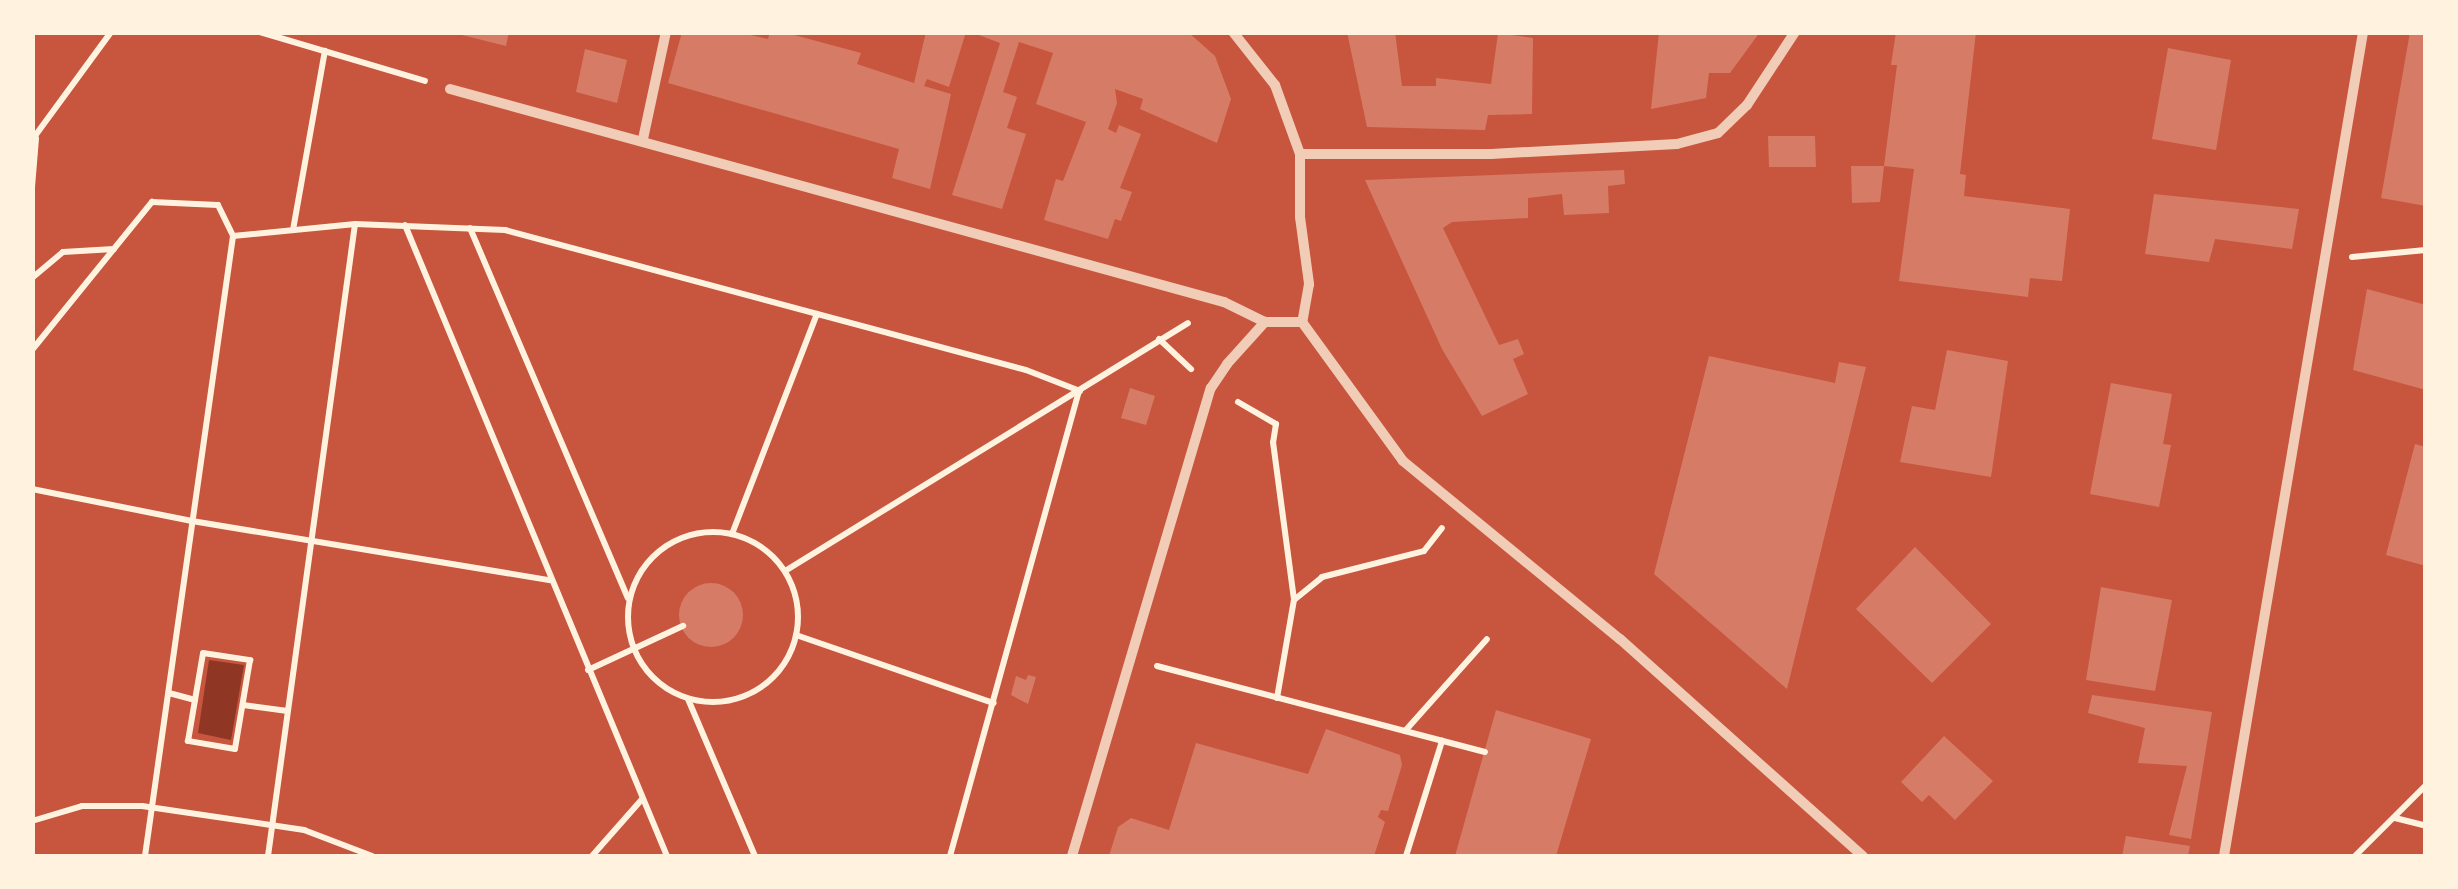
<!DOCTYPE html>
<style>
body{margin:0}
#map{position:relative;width:2458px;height:889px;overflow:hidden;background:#c8553d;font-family:"Golos Text",sans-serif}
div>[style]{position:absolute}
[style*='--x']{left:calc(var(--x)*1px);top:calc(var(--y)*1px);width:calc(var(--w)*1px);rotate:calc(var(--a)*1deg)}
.water>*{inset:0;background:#8f3625}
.building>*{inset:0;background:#d67c66}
.round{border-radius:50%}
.path>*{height:6px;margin:-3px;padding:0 3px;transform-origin:3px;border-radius:3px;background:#fff3e0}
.path>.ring{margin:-3px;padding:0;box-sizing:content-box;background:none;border:6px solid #fff3e0;border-radius:50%}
.minor>*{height:10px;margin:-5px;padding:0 5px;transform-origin:5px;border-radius:5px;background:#f1ccb7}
span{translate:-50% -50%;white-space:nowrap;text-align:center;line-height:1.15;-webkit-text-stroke:8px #fff3e0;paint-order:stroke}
.frame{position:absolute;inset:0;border:35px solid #fff3e0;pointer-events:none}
</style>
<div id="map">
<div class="water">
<i style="clip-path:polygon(209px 660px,244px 665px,231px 740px,198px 733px)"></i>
</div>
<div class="building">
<i style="clip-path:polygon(450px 32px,509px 32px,506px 46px)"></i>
<i style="clip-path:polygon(682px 32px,737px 32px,768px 39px,770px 32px,783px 32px,861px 53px,857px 64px,914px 83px,926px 32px,966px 32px,949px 87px,927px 79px,924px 86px,951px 94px,930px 189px,892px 178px,899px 149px,668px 83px)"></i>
<i style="clip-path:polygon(971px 32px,1188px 32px,1215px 56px,1231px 99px,1217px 143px,1140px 109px,1143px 99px,1115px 89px,1117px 103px,1108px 129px,1116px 133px,1119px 125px,1141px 134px,1120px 188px,1132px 192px,1121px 221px,1115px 219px,1108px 239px,1044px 220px,1056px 179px,1063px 181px,1086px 122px,1036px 104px,1053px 53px,1019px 42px,1003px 92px,1017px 97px,1007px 128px,1026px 134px,1002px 209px,952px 195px,1000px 43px)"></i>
<i style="clip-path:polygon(1347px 32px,1395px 32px,1402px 86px,1436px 86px,1436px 78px,1491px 84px,1498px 33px,1533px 38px,1532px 114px,1488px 115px,1485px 130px,1367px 127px)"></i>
<i style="clip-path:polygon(1659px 32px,1760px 32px,1730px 73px,1709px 73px,1706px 98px,1651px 109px)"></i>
<i style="clip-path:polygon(1896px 32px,1976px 32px,1960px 174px,1966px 175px,1964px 196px,2070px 209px,2062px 281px,2030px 278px,2028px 297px,1899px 281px,1914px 169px,1884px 166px,1897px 65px,1891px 65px)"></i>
<i style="clip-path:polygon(2410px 32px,2426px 32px,2426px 206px,2381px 198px)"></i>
<i style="clip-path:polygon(2168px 48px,2231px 60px,2216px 150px,2152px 139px)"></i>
<i style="clip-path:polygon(585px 49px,627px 60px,617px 103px,576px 92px)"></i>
<i style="clip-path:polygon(1768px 136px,1815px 136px,1816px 167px,1769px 167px)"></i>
<i style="clip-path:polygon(1851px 166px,1884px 166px,1880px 202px,1852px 203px)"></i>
<i style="clip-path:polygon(1624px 170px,1625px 184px,1608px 186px,1609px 213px,1564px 215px,1562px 194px,1528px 198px,1528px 218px,1452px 222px,1443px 228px,1499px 345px,1518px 339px,1524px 354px,1513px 359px,1528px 394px,1482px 416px,1442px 349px,1365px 180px)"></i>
<i style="clip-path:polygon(2154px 194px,2299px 209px,2292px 249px,2215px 239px,2209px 262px,2145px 254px)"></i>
<i style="clip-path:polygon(2367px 289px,2426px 305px,2426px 390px,2353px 370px)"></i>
<i style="clip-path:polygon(1947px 350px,2008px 361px,1991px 477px,1900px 462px,1912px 406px,1935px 410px)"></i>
<i style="clip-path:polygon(1709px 356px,1835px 383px,1839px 362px,1866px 367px,1787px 689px,1654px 574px)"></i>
<i style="clip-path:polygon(2111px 383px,2172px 394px,2163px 444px,2171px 445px,2159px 507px,2090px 494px)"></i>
<i style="clip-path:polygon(1130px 388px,1155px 396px,1146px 425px,1121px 418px)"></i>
<i style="clip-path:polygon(2415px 444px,2426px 447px,2426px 566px,2386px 555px)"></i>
<i style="clip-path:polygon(1915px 547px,1991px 624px,1932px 683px,1856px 609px)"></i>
<i class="round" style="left:679px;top:583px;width:64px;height:64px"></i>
<i style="clip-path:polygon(2101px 587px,2172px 600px,2155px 691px,2086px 680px)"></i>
<i style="clip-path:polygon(1028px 675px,1036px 677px,1028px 704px,1011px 695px,1016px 676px,1026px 680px)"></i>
<i style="clip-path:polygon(2092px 695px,2212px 712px,2191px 839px,2169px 835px,2187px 766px,2138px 763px,2145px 728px,2088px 713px)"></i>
<i style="clip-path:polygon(1496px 710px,1591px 739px,1556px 856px,1455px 856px)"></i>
<i style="clip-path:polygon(1326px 729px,1400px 755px,1402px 765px,1388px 811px,1381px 810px,1378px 817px,1385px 822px,1374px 856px,1109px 856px,1118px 827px,1131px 818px,1169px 830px,1196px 743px,1308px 774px)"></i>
<i style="clip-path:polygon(1944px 736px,1993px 781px,1955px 820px,1929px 795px,1922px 802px,1901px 782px)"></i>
<i style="clip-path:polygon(2126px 836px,2190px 846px,2188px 856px,2122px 856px)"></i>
</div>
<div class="path">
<i style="--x:260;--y:32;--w:172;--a:16.5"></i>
<i style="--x:32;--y:140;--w:134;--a:-53.8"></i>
<i style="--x:32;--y:187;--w:49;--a:-85.3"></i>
<i style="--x:405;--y:225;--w:683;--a:67.45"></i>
<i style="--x:470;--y:228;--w:402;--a:66.9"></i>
<i style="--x:293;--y:230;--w:182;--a:-79.9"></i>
<i style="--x:2352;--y:257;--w:74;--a:-5.4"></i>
<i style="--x:32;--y:278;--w:40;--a:-40"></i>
<i style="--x:63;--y:252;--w:51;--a:-3.4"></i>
<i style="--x:1159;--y:339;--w:44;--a:43.2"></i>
<i style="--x:32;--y:350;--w:191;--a:-51"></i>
<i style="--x:152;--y:202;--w:66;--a:2.6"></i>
<i style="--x:218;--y:205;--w:34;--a:64"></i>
<i style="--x:233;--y:236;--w:123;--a:-5.6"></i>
<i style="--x:355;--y:224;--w:150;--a:2.3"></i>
<i style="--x:505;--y:230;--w:539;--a:15.04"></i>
<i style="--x:1026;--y:370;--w:58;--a:21.3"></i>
<i style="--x:1238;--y:402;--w:44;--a:30.1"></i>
<i style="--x:1276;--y:424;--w:18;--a:99"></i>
<i style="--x:1273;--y:442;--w:159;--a:82.4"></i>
<i style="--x:32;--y:489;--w:163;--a:11.3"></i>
<i style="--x:192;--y:521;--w:362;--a:9.4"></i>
<i class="ring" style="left:628px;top:532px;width:164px;height:164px"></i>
<i style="--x:732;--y:534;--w:236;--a:-68.9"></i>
<i style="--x:785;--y:571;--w:473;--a:-31.6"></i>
<i style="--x:796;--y:635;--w:209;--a:19"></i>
<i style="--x:203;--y:653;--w:48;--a:8.5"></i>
<i style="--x:250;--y:660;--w:90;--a:99.6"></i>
<i style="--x:235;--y:749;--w:48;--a:-170.3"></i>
<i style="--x:188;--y:741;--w:89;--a:-80.3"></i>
<i style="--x:1157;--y:666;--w:339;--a:14.7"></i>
<i style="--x:588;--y:670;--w:105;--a:-24.9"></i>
<i style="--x:169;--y:693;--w:27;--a:15"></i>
<i style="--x:1277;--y:698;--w:99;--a:-80.2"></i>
<i style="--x:1294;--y:600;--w:36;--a:-39"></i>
<i style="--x:1322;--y:577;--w:105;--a:-14.3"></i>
<i style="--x:1424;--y:551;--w:29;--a:-52"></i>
<i style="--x:688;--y:699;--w:171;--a:66.9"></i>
<i style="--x:243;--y:705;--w:45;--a:7.6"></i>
<i style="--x:1405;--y:731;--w:123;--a:-48.3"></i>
<i style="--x:2395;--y:818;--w:32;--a:14"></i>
<i style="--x:32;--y:821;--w:52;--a:-16.7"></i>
<i style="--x:82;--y:806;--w:60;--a:0"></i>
<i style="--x:142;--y:806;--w:164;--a:8.4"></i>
<i style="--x:304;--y:830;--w:73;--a:20.9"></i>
<i style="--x:145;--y:856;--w:626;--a:-81.92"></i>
<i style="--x:268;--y:856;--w:638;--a:-82.16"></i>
<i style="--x:592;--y:856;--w:76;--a:-48.7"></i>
<i style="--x:950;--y:856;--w:482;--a:-74.5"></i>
<i style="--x:1406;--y:856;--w:121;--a:-72.6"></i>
<i style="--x:2355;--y:856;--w:100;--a:-45"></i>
</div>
<div class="minor">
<i style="--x:1233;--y:32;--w:68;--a:51.6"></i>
<i style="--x:1275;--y:85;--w:73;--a:70.1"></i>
<i style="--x:1300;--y:154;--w:63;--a:90"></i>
<i style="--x:1300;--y:217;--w:68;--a:82.3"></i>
<i style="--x:1309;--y:284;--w:39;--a:100"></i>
<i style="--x:1302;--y:322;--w:172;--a:54"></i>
<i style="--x:1403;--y:461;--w:281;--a:39.4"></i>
<i style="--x:1620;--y:639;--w:326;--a:41.8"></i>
<i style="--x:450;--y:89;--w:803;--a:15.39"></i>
<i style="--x:1224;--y:302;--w:46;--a:26"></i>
<i style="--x:1265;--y:322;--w:37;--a:0"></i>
<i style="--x:643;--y:139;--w:109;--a:-77.9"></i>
<i style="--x:1300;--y:154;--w:191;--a:0"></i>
<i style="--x:1491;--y:154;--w:186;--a:-3.1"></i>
<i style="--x:1677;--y:144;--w:42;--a:-15"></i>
<i style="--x:1718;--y:133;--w:40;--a:-44"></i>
<i style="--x:1747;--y:105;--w:87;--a:-56.7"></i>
<i style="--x:1072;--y:856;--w:488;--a:-73.5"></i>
<i style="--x:1211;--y:388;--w:29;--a:-56"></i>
<i style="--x:1227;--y:364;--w:57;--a:-47.9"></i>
<i style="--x:2224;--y:856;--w:836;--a:-80.42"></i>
</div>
<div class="frame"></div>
</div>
